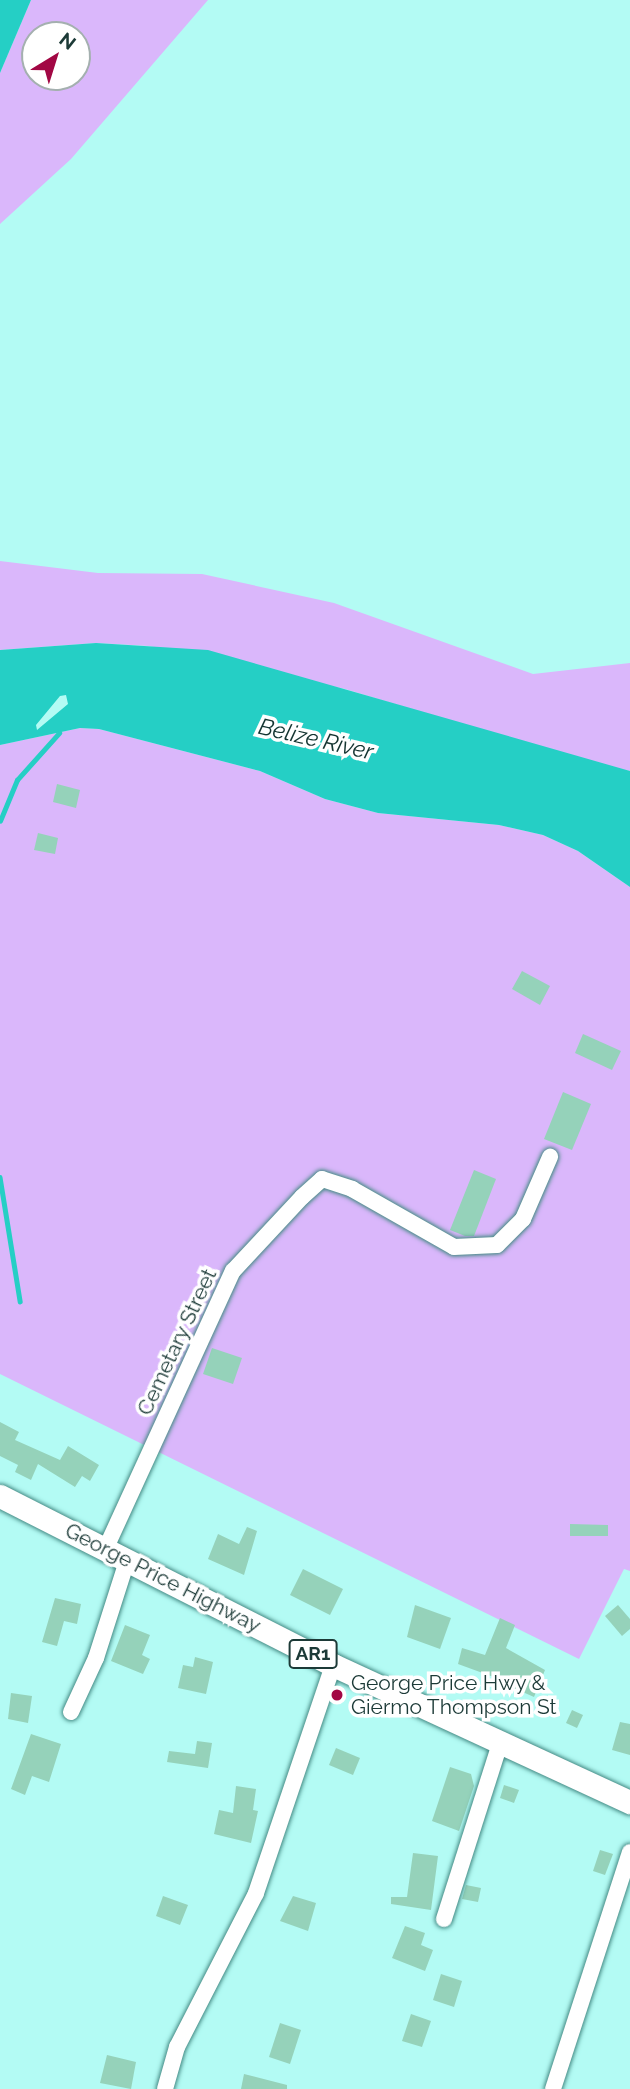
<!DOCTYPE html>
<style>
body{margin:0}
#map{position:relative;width:630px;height:2089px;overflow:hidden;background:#b3fbf4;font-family:Raleway,sans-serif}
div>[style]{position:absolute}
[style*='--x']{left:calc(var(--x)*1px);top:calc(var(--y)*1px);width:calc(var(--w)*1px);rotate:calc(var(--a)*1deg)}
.green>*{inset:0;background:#dab7fb}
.water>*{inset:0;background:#25cfc5}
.stream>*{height:4.5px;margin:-2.25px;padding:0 2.25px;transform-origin:2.25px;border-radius:2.25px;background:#25cfc5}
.building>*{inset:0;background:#95d2ba}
.roads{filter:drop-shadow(0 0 2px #448a84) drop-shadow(0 0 2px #448a84)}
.minor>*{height:16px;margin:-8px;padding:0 8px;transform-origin:8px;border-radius:8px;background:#fff}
.highway>*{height:23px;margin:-11.5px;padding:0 11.5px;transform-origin:11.5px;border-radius:11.5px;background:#fff}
.dots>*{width:19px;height:19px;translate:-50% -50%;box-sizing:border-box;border:4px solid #fff;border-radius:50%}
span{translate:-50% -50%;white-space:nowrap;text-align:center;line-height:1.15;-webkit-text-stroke:7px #fff;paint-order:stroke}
.shield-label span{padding:2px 5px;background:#fff;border:2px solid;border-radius:5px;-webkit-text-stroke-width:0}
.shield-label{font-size:19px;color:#1c3a37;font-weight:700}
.street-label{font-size:21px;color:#1c3a37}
.poi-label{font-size:21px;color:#1c3a37}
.left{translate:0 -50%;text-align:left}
.water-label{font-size:23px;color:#143431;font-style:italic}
.north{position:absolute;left:21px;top:21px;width:70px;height:70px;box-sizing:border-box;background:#fff;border:2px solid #a4b0af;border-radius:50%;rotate:38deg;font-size:19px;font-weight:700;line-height:28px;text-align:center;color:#1c3a37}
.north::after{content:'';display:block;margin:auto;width:24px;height:32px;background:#a20744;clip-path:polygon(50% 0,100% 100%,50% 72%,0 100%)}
</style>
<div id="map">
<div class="green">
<i style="clip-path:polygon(evenodd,31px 0,208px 0,71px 159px,0 224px,0 73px,31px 0,35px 35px,77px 35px,77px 77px,35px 77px,35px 35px)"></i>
<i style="clip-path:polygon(0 561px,98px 573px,202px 574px,334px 603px,533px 674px,630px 663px,630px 771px,598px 765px,345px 689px,149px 646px,96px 643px,0 650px)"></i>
<i style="clip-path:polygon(80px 728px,99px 729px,260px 771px,325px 799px,378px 813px,499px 825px,543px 835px,578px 851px,630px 887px,630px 1571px,624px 1569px,579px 1659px,0 1374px,0 745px)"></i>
</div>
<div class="water">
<i style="clip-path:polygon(0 0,31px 0,0 73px)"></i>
<i style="clip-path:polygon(evenodd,96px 643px,208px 650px,630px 771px,630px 887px,578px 851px,543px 835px,499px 825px,378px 813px,325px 799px,260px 771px,99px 729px,80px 728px,0 745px,0 650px,96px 643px,66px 695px,68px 704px,37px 730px,36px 725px,60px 696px,66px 695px)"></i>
</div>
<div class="stream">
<i style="--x:0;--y:821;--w:44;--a:-67.5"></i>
<i style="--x:17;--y:780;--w:63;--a:-48.2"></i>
<i style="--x:0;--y:1177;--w:126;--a:80.8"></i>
</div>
<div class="building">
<i style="clip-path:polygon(57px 784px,80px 790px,76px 808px,53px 802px)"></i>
<i style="clip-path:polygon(38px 833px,58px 838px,55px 854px,34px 850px)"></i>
<i style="clip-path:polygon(522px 971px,550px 986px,540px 1005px,512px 989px)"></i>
<i style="clip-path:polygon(583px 1034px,621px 1051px,612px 1070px,575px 1053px)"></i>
<i style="clip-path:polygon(563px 1092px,591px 1104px,572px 1150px,544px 1139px)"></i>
<i style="clip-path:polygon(474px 1170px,496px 1179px,474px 1236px,465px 1236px,450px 1230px)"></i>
<i style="clip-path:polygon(212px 1348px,242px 1358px,233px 1384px,203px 1374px)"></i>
<i style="clip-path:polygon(0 1422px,19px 1432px,15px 1440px,60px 1460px,68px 1446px,99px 1465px,90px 1481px,82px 1476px,75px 1487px,38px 1464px,31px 1480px,15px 1472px,18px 1465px,0 1456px)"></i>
<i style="clip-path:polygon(570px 1524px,608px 1525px,608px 1536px,570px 1536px)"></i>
<i style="clip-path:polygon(247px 1527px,257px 1531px,244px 1575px,208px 1559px,218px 1534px,239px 1544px)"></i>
<i style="clip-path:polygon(303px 1569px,343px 1589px,330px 1615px,290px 1595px)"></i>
<i style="clip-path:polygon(55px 1598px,81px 1604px,77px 1624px,64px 1621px,57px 1646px,42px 1642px)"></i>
<i style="clip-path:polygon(415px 1605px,451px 1618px,440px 1649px,407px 1637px)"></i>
<i style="clip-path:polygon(618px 1605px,630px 1619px,630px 1629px,622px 1636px,605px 1616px)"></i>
<i style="clip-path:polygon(500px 1618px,515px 1625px,506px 1648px,545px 1670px,534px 1697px,509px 1686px,510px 1683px,458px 1664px,462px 1648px,485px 1655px)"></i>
<i style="clip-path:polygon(125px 1625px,150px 1635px,142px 1655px,150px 1659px,143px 1674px,111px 1661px)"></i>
<i style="clip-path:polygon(195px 1657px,213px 1662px,206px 1694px,178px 1688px,183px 1665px,193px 1667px)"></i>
<i style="clip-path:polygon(11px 1693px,32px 1696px,28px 1723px,8px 1719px)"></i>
<i style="clip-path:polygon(572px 1710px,583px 1715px,577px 1728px,566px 1723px)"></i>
<i style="clip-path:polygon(620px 1722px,630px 1724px,630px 1755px,612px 1750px)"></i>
<i style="clip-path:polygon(31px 1734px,61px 1744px,49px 1782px,32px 1776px,25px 1795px,11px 1789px)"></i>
<i style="clip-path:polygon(197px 1741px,212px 1743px,208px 1768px,167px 1762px,169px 1751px,195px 1754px)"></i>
<i style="clip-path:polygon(336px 1748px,360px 1758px,353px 1775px,329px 1765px)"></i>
<i style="clip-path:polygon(450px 1767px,471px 1774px,474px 1786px,459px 1831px,432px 1821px)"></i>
<i style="clip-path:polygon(504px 1785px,519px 1790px,514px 1803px,500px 1798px)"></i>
<i style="clip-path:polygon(236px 1786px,256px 1789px,253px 1810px,258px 1811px,251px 1843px,214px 1834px,219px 1810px,233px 1813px)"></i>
<i style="clip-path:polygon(600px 1850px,613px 1854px,605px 1875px,593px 1871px)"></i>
<i style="clip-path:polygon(413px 1853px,438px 1856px,431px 1910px,391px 1904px,391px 1897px,407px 1897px)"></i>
<i style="clip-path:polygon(466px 1885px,481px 1888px,478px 1902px,462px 1899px)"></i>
<i style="clip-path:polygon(163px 1896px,188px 1905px,180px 1925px,156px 1916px)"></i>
<i style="clip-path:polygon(293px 1896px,316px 1903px,308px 1931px,280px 1921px)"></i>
<i style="clip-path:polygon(405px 1926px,425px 1933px,421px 1945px,433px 1950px,425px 1971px,392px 1958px)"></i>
<i style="clip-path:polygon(441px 1974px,462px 1981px,454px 2007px,433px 2000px)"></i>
<i style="clip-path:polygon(411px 2014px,431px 2021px,422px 2047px,402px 2041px)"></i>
<i style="clip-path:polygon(280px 2023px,301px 2030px,290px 2064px,269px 2057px)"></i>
<i style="clip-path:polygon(107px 2055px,136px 2062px,131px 2089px,100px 2083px)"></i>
<i style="clip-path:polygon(244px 2074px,287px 2085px,287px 2089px,241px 2089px)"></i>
</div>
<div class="roads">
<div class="minor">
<i style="--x:105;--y:1550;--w:307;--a:-65.4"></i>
<i style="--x:233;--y:1271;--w:101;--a:-47"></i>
<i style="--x:302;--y:1197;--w:27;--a:-42"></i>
<i style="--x:322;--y:1179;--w:32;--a:18"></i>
<i style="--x:352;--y:1189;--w:117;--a:29.6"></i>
<i style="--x:454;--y:1247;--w:43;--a:-2.7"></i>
<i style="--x:497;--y:1245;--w:37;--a:-45"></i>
<i style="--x:523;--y:1219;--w:68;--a:-66.5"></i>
<i style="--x:71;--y:1712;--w:60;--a:-65.2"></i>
<i style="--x:96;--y:1658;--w:102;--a:-72.3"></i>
<i style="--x:444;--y:1919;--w:188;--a:-72.3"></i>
<i style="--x:165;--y:2089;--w:44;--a:-74.1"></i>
<i style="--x:177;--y:2047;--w:173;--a:-62.8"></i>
<i style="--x:256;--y:1893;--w:241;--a:-71.3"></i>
<i style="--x:553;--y:2089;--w:249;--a:-72"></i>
</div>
<div class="highway">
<i style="--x:0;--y:1496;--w:373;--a:26.9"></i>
<i style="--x:333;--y:1665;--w:327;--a:24.8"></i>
</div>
</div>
<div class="dots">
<i style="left:337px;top:1695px;background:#a20744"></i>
</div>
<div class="shield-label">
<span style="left:313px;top:1654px">AR1</span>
</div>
<div class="street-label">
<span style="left:177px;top:1342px;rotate:-65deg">Cemetary Street</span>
<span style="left:163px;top:1578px;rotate:27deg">George Price Highway</span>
</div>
<div class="poi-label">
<span class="left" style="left:351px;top:1695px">George Price Hwy &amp;<br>Giermo Thompson St</span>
</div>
<div class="water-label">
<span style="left:316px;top:739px;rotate:13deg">Belize River</span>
</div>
<div class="north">N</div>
</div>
